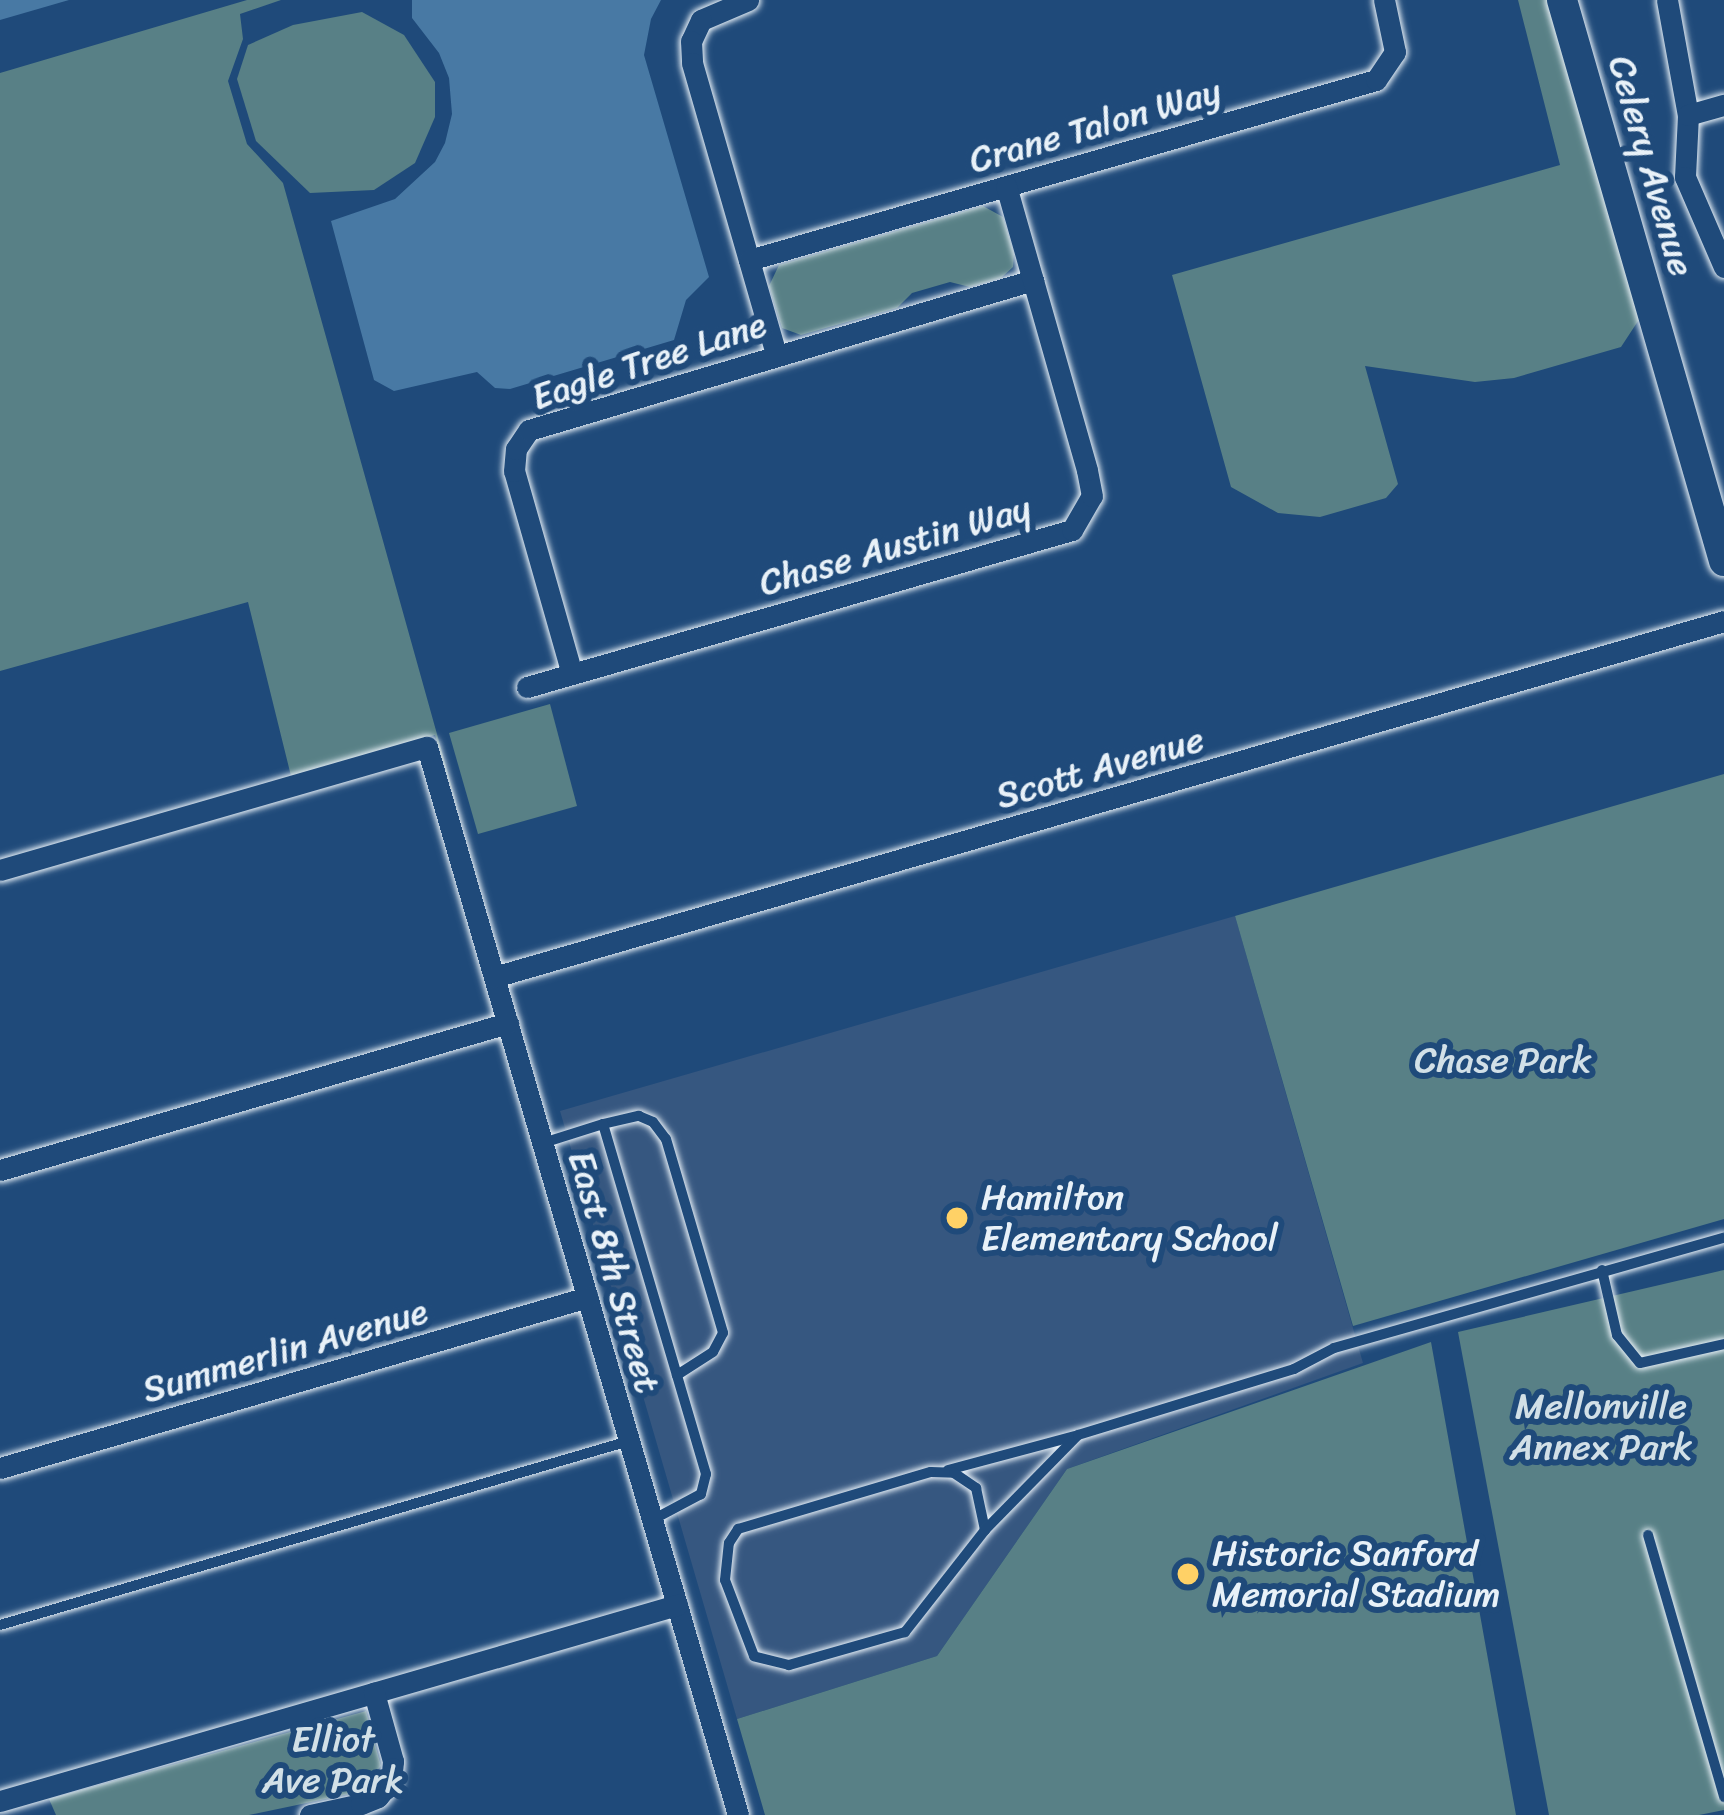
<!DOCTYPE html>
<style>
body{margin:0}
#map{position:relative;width:1724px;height:1815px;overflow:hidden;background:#1f4a7a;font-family:Sriracha,sans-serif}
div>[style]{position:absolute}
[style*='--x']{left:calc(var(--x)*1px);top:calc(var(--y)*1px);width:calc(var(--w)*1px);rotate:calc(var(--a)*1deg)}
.built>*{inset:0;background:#365780}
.green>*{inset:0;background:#588086}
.water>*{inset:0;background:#4879a4}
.roads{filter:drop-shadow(0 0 3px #e8f1f8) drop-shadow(0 0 3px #e8f1f8)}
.lane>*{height:10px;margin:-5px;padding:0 5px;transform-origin:5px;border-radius:5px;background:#1f4a7a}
.street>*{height:21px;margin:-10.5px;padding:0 10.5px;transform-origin:10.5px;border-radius:10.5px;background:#1f4a7a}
.secondary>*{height:30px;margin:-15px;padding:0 15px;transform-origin:15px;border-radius:15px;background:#1f4a7a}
.dots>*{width:33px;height:33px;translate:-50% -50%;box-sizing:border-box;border:6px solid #1f4a7a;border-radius:50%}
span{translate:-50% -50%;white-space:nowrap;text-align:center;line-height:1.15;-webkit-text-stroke:12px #1f4a7a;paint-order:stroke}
.street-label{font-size:36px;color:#e8f1f8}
.park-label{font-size:36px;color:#d2e0e7}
.poi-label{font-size:36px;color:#e8f1f8}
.left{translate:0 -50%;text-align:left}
</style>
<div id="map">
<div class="built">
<i style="clip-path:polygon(1235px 916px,1363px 1363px,1067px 1469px,937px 1656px,737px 1719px,560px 1111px)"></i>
</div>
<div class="green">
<i style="clip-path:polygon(247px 0,281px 0,240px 14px,243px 39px,228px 81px,247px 144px,283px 183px,461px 820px,435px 735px,291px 776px,248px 602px,0 671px,0 73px)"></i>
<i style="clip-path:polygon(1518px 0,1551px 0,1642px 315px,1621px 347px,1514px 378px,1475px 382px,1365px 366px,1398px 484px,1386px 498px,1320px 517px,1278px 513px,1231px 487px,1172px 275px,1560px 165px)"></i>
<i style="clip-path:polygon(362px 12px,404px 35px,435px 82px,435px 117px,415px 163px,374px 190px,310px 193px,256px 141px,237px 79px,248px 45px,293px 25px)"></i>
<i style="clip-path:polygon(983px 206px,1003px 217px,1014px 254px,1013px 267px,1001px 278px,970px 287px,950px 282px,912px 293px,897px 308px,801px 335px,782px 328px,769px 286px,779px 265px)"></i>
<i style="clip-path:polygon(550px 704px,577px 806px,478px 834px,449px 733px)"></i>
<i style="clip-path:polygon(1724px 774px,1724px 1219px,1353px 1326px,1235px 916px)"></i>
<i style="clip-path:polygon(1724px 1270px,1724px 1810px,1699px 1815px,1549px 1815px,1458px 1332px)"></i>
<i style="clip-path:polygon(1431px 1342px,1516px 1815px,765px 1815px,737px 1719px,937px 1656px,1067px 1469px)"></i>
<i style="clip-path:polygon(366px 1711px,381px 1766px,359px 1792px,249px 1815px,56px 1815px,49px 1799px)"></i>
</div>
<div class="water">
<i style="clip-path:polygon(0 0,69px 0,0 20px)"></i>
<i style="clip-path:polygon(412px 0,661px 0,651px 19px,644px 55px,709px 277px,686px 300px,674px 340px,510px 389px,495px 388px,477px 372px,394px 391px,374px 380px,331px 221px,395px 199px,435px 162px,445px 143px,452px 114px,449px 78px,439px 53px,412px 18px)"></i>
</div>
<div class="roads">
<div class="lane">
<i style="--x:603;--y:1124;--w:37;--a:-13"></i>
<i style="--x:639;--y:1116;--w:15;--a:23"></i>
<i style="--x:653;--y:1122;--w:21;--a:53"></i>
<i style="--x:666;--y:1139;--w:202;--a:73.6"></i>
<i style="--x:723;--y:1333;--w:21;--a:118"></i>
<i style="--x:713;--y:1352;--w:43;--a:147.4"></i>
<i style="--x:543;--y:1143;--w:63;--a:-17.6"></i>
<i style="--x:603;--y:1124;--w:365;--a:73.6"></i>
<i style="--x:706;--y:1474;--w:21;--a:104"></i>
<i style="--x:701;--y:1494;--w:55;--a:152"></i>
<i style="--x:1602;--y:1270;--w:67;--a:77"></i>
<i style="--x:1617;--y:1335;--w:36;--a:51"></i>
<i style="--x:1640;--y:1363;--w:86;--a:-12.7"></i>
<i style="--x:948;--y:1470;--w:131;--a:-15"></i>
<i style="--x:931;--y:1472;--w:23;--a:2"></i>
<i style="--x:954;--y:1473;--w:27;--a:34"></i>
<i style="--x:976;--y:1488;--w:43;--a:77.9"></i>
<i style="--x:985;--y:1530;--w:130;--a:128.1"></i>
<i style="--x:905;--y:1632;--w:121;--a:164.1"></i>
<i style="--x:789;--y:1665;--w:36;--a:-166"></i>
<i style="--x:754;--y:1656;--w:81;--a:-110.9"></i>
<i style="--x:725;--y:1580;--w:37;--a:-84"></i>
<i style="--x:729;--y:1543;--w:17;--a:-57"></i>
<i style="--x:738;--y:1529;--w:201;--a:-16.5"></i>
<i style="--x:985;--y:1530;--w:133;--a:-45.6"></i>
<i style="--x:1078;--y:1435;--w:226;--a:-17"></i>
<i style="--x:1294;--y:1369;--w:45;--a:-27.7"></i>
<i style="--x:1334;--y:1348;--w:405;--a:-15.8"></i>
<i style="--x:1648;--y:1535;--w:273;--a:73.8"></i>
<i style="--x:0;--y:1625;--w:655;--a:-16.31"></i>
</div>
<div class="street">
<i style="--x:748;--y:0;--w:51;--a:156.9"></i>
<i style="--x:701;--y:20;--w:23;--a:115"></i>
<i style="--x:691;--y:41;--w:22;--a:87"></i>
<i style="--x:692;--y:63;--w:303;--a:73.9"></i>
<i style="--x:1667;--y:0;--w:117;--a:79.7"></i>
<i style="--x:1688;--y:115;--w:62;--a:92.8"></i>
<i style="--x:1685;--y:177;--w:98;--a:66.6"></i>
<i style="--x:1688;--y:115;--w:37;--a:-16"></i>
<i style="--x:749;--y:260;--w:652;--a:-16.02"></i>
<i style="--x:1376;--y:80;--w:34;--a:-56"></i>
<i style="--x:1395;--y:52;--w:53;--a:-101.9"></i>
<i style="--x:572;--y:674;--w:211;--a:-105.9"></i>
<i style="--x:514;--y:471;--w:22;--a:-85"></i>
<i style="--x:516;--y:449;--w:23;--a:-56"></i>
<i style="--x:529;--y:430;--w:526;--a:-16.57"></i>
<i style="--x:527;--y:687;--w:567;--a:-16.07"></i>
<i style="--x:1072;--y:530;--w:39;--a:-60"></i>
<i style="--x:1092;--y:496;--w:26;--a:-101"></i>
<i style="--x:1087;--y:470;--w:295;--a:-105.9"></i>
<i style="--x:0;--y:870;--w:444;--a:-16.1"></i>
<i style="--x:427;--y:747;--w:1112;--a:73.76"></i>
<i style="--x:494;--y:977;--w:1280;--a:-16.14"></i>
<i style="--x:0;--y:1170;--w:529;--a:-16.14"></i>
<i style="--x:0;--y:1468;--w:612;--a:-16.22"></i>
<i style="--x:0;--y:1801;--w:705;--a:-16.15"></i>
<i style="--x:310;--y:1815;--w:52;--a:-12.2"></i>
<i style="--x:361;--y:1804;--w:18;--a:-22"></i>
<i style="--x:378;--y:1797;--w:21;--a:-51"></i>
<i style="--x:391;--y:1781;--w:20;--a:-84"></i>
<i style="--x:393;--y:1761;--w:71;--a:-105.6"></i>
</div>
<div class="secondary">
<i style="--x:1562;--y:0;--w:584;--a:73.89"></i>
</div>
</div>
<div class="dots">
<i style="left:957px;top:1218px;background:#ffd166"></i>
<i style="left:1188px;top:1574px;background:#ffd166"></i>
</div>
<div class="street-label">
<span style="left:1095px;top:126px;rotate:-16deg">Crane Talon Way</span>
<span style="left:1651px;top:166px;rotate:74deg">Celery Avenue</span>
<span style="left:649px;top:361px;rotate:-18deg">Eagle Tree Lane</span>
<span style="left:895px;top:546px;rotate:-16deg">Chase Austin Way</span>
<span style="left:1100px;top:768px;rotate:-16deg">Scott Avenue</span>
<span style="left:614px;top:1272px;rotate:74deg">East 8th Street</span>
<span style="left:285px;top:1351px;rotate:-16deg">Summerlin Avenue</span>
</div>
<div class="park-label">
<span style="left:1503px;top:1061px">Chase Park</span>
<span style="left:1601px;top:1427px">Mellonville<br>Annex Park</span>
<span style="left:333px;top:1760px">Elliot<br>Ave Park</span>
</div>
<div class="poi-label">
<span class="left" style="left:981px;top:1218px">Hamilton<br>Elementary School</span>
<span class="left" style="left:1212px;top:1574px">Historic Sanford<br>Memorial Stadium</span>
</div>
</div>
